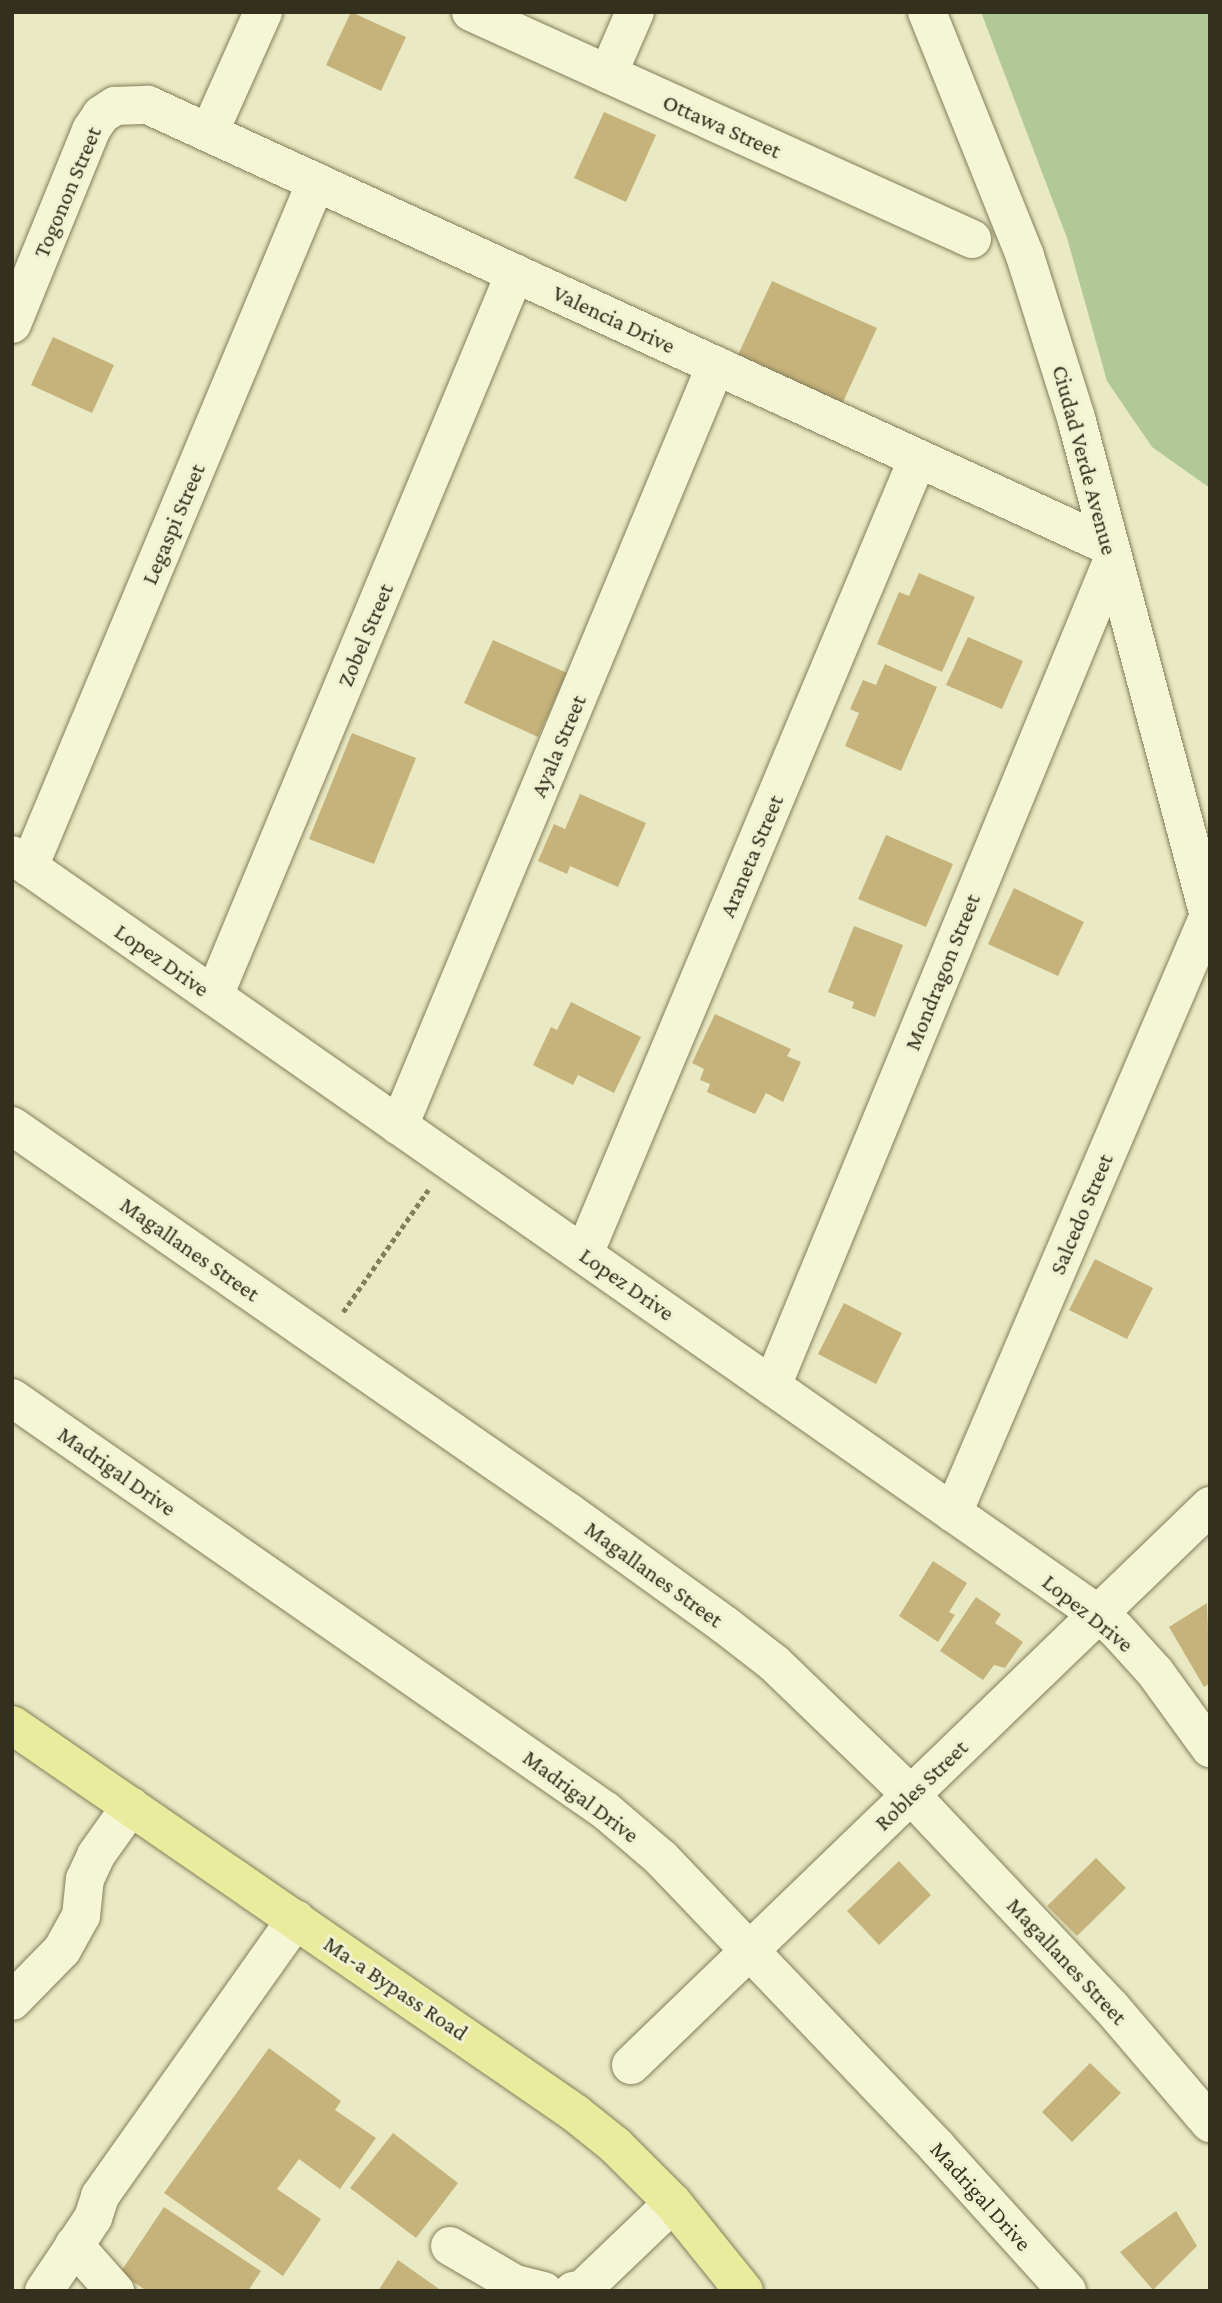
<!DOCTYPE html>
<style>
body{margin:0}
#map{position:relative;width:1222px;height:2303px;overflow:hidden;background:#e9eac3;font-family:"Crimson Pro",serif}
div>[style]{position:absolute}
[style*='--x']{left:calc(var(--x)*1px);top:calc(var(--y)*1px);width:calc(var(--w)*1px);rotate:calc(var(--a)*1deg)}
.green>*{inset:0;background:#b2c897}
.building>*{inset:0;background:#c6b37b}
.path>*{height:4.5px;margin-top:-2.25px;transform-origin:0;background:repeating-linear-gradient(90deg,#837e5b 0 5px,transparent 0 8.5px)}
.roads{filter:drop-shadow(0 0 2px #837e5b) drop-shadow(0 0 2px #837e5b)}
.minor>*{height:38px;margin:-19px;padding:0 19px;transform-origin:19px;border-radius:19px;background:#f5f6d5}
.major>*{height:38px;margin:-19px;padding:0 19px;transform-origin:19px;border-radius:19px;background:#eaeb9d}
span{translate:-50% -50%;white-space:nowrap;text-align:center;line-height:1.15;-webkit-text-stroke:6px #f1f2d2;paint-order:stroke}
.street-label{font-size:23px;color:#34301e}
.frame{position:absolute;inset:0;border:14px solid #34301e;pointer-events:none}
</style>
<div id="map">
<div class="green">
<i style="clip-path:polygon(981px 12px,1210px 12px,1210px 488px,1152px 447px,1107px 381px,1067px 238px)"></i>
</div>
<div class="building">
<i style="clip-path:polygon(351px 12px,406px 37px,381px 91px,326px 65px)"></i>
<i style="clip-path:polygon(604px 112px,656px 135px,626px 202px,574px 178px)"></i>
<i style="clip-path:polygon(772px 281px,877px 328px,842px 404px,737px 357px)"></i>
<i style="clip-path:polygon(53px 337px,114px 365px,92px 413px,31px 385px)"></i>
<i style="clip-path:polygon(919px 573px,975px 597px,942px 672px,877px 644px,899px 592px,909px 596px)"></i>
<i style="clip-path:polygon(968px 637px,1023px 661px,1002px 709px,946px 685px)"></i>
<i style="clip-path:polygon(493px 640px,567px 673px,538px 737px,464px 703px)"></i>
<i style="clip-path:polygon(885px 664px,937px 687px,901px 771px,845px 746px,859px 713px,850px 709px,863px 680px,876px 685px)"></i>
<i style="clip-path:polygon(352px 733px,416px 758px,374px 864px,309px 839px)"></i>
<i style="clip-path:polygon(580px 794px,646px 823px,618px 887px,570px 866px,567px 874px,538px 861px,554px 824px,565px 829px)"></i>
<i style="clip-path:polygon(886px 835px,953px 864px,926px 927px,858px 899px)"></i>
<i style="clip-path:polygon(1014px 888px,1084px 922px,1058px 976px,988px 944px)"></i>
<i style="clip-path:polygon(854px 926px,903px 945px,875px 1017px,852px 1008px,854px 1002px,828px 992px)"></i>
<i style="clip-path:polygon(571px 1002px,641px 1037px,614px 1093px,578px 1075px,573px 1085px,533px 1065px,551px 1027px,557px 1030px)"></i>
<i style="clip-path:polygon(715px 1014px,791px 1049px,787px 1056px,801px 1062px,783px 1102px,766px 1093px,755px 1114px,707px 1092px,710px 1084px,700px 1080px,704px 1069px,692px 1063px)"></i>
<i style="clip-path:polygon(1095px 1259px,1153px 1288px,1127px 1339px,1069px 1310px)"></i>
<i style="clip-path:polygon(844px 1303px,902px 1333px,876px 1384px,818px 1354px)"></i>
<i style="clip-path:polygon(933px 1561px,967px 1583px,949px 1612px,955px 1615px,938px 1642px,899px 1616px)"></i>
<i style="clip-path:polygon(976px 1597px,1001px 1614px,995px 1623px,1023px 1642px,1005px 1668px,994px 1665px,983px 1680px,940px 1651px)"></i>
<i style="clip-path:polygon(1207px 1603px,1210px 1683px,1204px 1687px,1169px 1627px)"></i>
<i style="clip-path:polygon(1096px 1858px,1126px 1888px,1077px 1936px,1047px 1906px)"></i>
<i style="clip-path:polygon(899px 1861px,931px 1895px,879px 1945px,847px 1911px)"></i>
<i style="clip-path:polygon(269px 2048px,341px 2101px,335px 2110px,376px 2138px,340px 2189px,299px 2159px,277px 2189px,321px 2219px,283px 2276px,164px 2193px)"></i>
<i style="clip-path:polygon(1090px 2063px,1121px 2093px,1072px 2142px,1042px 2112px)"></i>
<i style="clip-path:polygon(393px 2133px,458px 2183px,416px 2238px,350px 2188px)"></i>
<i style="clip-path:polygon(164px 2207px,261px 2271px,248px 2291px,147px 2291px,120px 2273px)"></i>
<i style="clip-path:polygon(1176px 2211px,1197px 2246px,1153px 2290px,1120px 2252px)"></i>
<i style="clip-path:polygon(398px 2260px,442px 2291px,378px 2291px)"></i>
</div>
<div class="path">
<i style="--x:343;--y:1312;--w:149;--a:-55.1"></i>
</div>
<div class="roads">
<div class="minor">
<i style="--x:471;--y:12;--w:550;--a:24.37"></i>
<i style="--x:927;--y:12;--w:263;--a:68.1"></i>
<i style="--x:1025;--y:256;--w:170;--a:72.5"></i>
<i style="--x:1076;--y:418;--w:520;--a:75.05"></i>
<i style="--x:608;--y:74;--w:68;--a:-66.5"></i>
<i style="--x:209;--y:133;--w:133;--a:-65.9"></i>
<i style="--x:12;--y:324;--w:209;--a:-67.8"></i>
<i style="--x:91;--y:130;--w:18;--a:-56"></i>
<i style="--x:101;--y:115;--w:17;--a:-33"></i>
<i style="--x:115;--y:106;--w:33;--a:-2"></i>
<i style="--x:148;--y:105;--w:1057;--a:24.65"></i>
<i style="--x:12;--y:855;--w:1325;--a:34.95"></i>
<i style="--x:1098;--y:1614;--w:23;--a:40"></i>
<i style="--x:1116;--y:1629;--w:58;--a:47.8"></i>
<i style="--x:1155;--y:1672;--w:94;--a:54.1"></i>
<i style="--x:29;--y:867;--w:743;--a:-67.27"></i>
<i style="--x:214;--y:996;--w:783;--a:-67.4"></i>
<i style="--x:12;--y:1126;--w:675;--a:34.75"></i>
<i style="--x:567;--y:1511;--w:195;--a:35.8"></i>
<i style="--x:725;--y:1625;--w:62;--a:37.8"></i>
<i style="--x:774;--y:1663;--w:190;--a:43.9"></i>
<i style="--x:911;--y:1795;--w:291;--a:46.7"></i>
<i style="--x:1111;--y:2007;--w:153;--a:49.5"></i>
<i style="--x:399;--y:1126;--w:824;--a:-67.39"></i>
<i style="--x:584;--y:1254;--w:863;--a:-67.24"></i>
<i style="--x:772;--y:1386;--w:895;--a:-67.59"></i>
<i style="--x:12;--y:1398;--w:723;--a:34.81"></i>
<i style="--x:606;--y:1811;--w:72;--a:40.5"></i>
<i style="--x:661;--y:1858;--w:400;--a:46.3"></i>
<i style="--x:937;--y:2147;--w:194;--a:47.9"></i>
<i style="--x:953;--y:1513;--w:650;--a:-66.82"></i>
<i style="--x:12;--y:2001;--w:71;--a:-45.6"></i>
<i style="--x:62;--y:1950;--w:39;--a:-61"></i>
<i style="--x:81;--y:1916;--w:37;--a:-84"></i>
<i style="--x:85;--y:1879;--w:26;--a:-65"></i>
<i style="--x:96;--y:1855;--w:60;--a:-54.5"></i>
<i style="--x:631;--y:2065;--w:805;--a:-43.99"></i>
<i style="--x:74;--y:2245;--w:62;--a:48.3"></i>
<i style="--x:450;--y:2246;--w:75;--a:30.3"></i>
<i style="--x:515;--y:2284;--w:30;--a:14"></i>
<i style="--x:44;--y:2291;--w:88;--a:-56.1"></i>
<i style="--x:93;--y:2218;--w:23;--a:-72"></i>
<i style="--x:100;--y:2196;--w:339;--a:-54.7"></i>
<i style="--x:573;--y:2291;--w:10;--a:-11"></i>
<i style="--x:583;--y:2289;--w:124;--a:-43.7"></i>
</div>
<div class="major">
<i style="--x:12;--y:1725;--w:684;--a:34.57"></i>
<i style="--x:575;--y:2113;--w:51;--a:38.7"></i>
<i style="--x:615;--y:2145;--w:82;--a:45"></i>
<i style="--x:673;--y:2203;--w:113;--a:51.1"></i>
</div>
</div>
<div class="street-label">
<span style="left:722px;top:126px;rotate:24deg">Ottawa Street</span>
<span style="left:67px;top:192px;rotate:-67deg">Togonon Street</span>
<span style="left:614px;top:319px;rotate:25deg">Valencia Drive</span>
<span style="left:1085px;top:460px;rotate:75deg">Ciudad Verde Avenue</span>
<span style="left:173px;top:524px;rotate:-67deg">Legaspi Street</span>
<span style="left:365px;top:635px;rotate:-67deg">Zobel Street</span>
<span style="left:558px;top:746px;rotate:-67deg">Ayala Street</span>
<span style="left:751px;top:856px;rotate:-67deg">Araneta Street</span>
<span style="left:162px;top:960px;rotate:35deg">Lopez Drive</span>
<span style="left:942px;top:972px;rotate:-68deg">Mondragon Street</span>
<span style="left:1081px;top:1214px;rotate:-67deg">Salcedo Street</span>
<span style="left:190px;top:1249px;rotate:35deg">Magallanes Street</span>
<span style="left:627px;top:1284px;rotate:35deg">Lopez Drive</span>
<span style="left:117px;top:1471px;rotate:35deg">Madrigal Drive</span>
<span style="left:654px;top:1574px;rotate:36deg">Magallanes Street</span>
<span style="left:1088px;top:1613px;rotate:39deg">Lopez Drive</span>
<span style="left:921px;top:1785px;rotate:-44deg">Robles Street</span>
<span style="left:581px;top:1796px;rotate:37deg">Madrigal Drive</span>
<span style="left:1067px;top:1961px;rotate:47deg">Magallanes Street</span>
<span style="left:396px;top:1988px;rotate:34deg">Ma-a Bypass Road</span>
<span style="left:981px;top:2196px;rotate:48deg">Madrigal Drive</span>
</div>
<div class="frame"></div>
</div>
